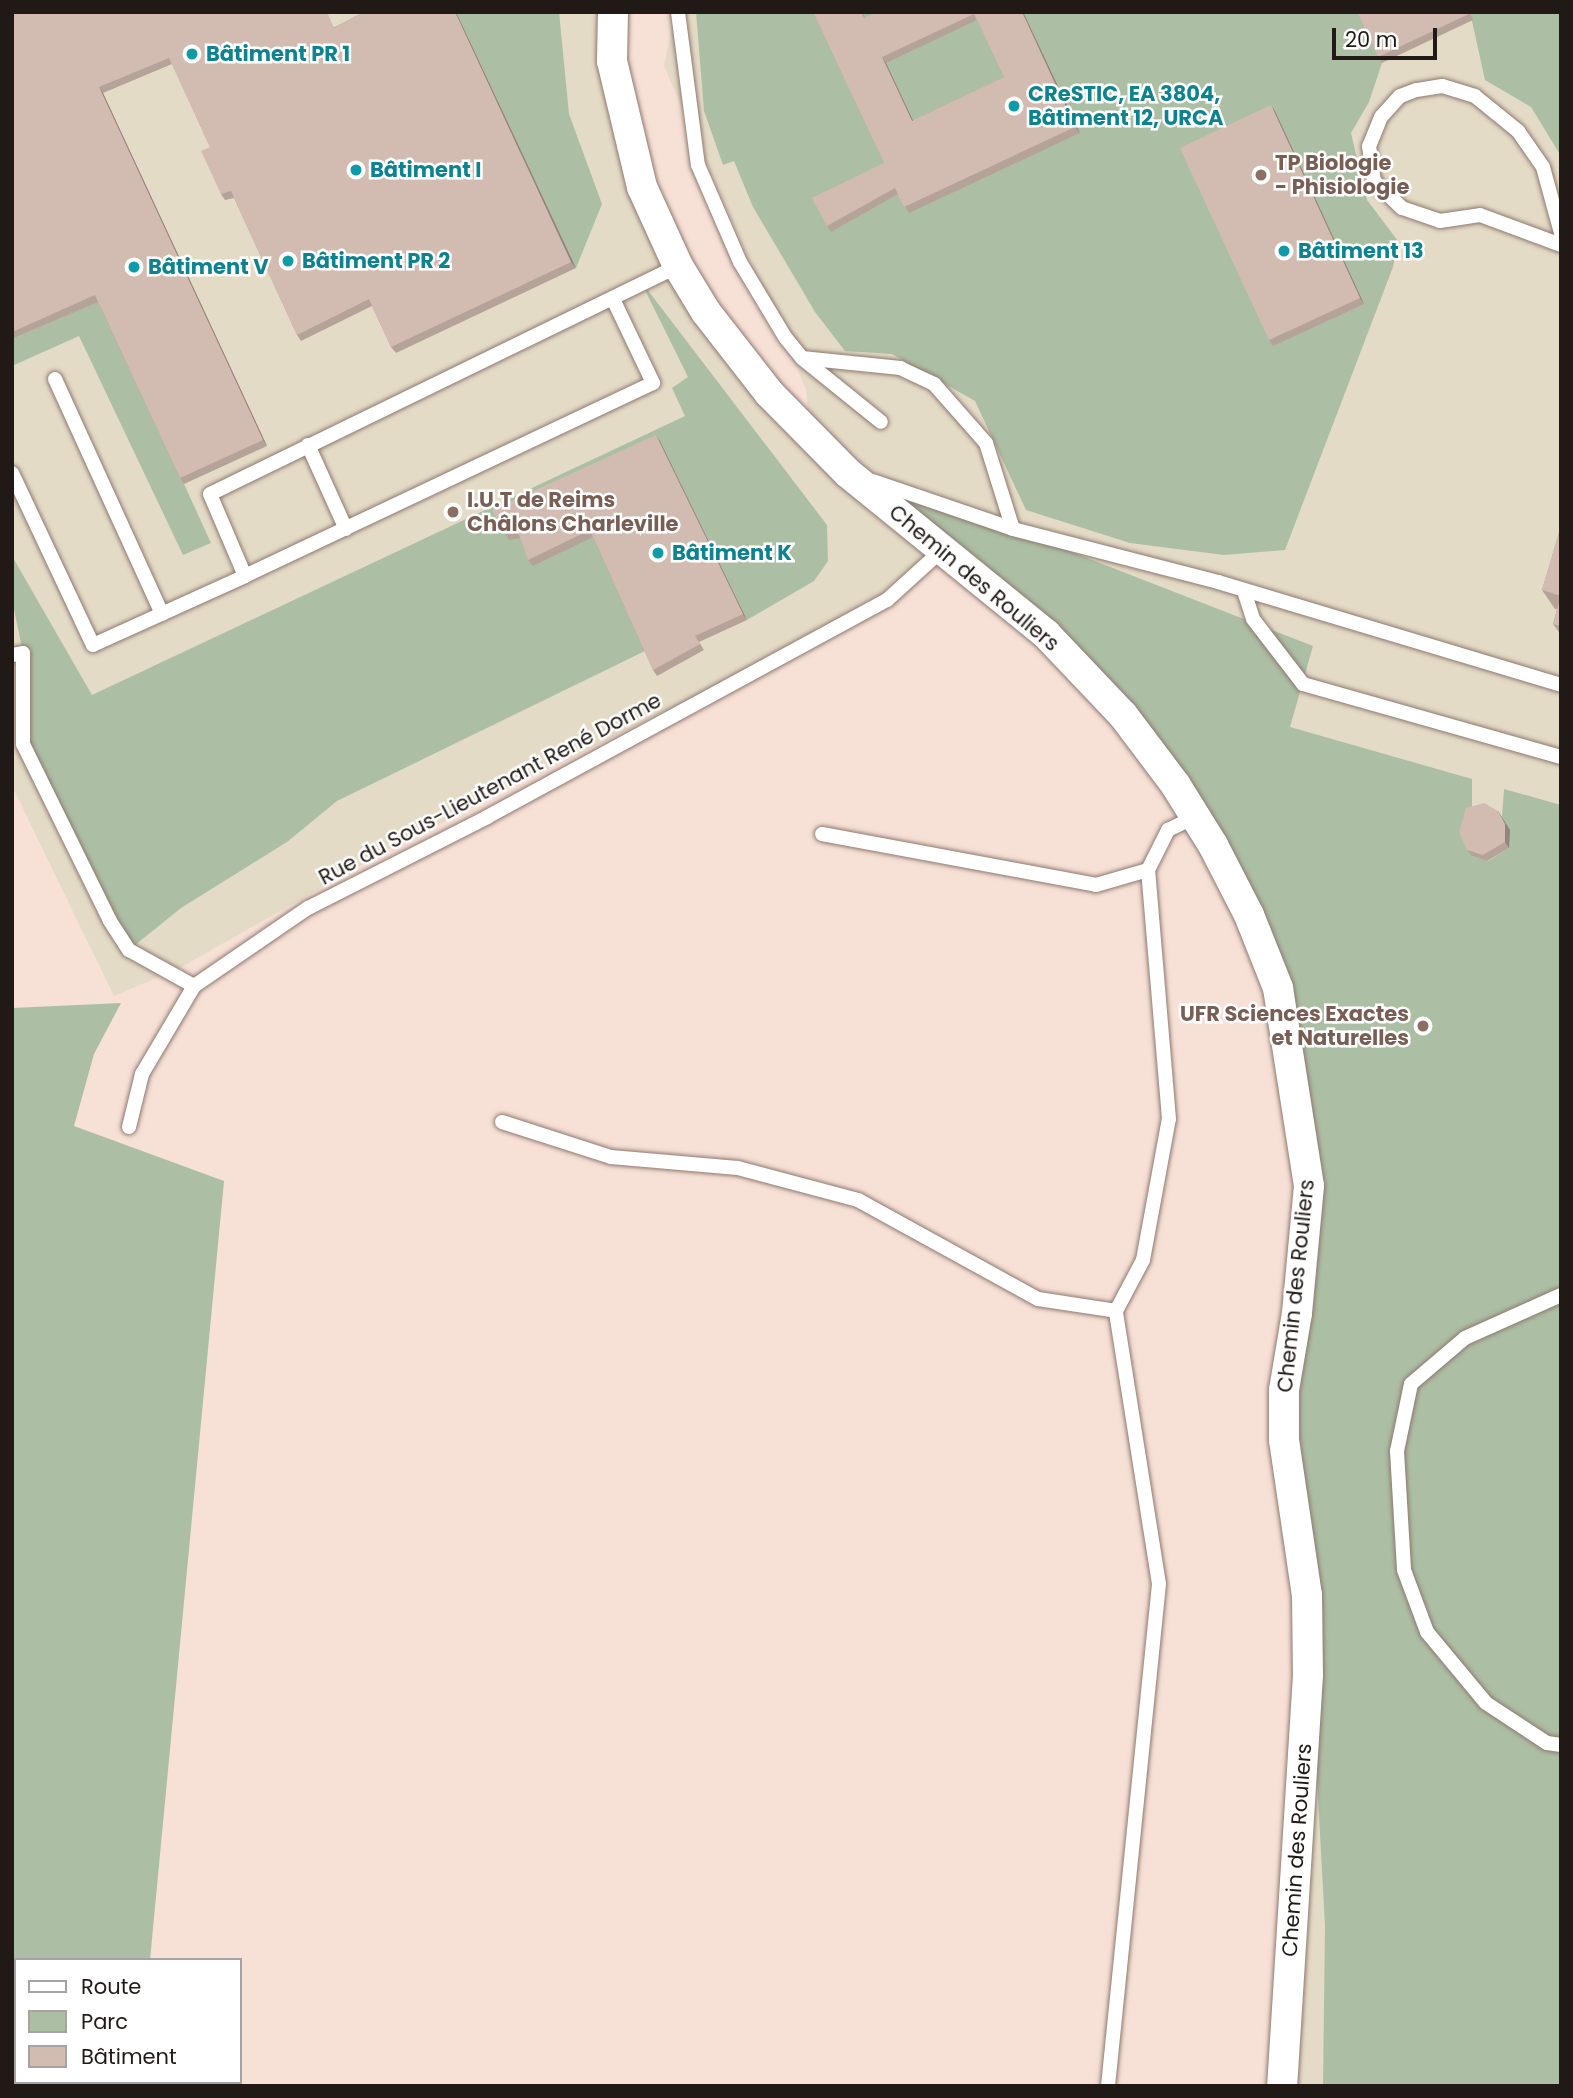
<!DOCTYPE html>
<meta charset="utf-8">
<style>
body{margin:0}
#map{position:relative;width:1573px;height:2098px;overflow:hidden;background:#f7e0d6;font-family:Poppins,sans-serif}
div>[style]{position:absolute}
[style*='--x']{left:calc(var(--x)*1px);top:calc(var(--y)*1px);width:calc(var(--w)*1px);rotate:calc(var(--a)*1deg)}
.education>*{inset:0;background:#e4dbc6}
.green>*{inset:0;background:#acbfa4}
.roads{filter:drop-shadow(0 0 2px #8e7970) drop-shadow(0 0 2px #8e7970)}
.service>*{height:14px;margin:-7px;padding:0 7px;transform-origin:7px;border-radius:7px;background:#fff}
.minor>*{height:30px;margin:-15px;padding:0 15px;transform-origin:15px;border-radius:15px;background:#fff}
.wall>*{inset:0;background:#b5a299}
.shaded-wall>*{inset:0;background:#93847d}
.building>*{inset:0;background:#d2bcb2}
.dots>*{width:19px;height:19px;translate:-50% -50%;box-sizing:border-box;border:4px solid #fff;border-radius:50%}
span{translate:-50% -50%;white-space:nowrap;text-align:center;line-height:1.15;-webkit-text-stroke:5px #fff;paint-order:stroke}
.culture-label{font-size:21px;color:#0d838f;font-weight:700}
.left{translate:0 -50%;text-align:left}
.education-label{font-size:21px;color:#785e54;font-weight:700}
.right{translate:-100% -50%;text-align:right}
.street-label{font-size:21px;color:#211916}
.frame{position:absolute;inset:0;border:14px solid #211916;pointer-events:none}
.legend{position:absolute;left:14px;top:1958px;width:228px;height:126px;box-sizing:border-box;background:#fff;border:2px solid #a6a3a2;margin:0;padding:9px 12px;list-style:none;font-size:21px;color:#211916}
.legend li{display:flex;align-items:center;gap:14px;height:35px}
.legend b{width:35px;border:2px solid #a6a3a2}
.scale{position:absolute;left:1332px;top:28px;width:105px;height:32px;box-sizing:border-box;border:4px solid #211916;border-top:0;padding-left:9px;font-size:21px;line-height:24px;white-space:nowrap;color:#211916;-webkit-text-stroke:5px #fff;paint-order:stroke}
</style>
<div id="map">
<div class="education">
<i style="clip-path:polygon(12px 12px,613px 12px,678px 266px,810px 434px,806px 389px,664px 66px,675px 12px,1561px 12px,1561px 2086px,1293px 2086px,1309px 1186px,1278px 988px,1196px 817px,1084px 673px,941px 551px,887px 600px,395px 846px,178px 969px,114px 996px,12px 786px)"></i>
</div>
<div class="green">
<i style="clip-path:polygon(456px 12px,559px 12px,569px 114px,602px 204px,576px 268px)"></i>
<i style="clip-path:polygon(696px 12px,1359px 12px,1382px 63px,1369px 102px,1351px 133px,1367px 200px,1398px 241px,1393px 267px,1285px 550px,1224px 555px,1130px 543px,1026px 510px,975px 401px,892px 354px,845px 351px,815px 312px,753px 207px,734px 161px,723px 165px,704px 111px)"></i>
<i style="clip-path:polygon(1470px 12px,1561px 12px,1561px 156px,1531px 107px,1485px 80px)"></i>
<i style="clip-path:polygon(12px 115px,184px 484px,211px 543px,183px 555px,79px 336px,12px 366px,12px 339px,65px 316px)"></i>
<i style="clip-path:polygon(640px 280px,827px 525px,828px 561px,814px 581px,747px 620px,660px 441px,522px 538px,595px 536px,657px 676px,645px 651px,337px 801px,287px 842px,181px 908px,129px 950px,23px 744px,23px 653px,12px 599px,12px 556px,92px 695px,685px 416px,672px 388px,688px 377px)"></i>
<i style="clip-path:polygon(848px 473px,1013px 529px,1313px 646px,1290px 727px,1472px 779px,1472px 856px,1488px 861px,1509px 848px,1502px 817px,1504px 789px,1561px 805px,1561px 2086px,1323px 2086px,1325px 1926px,1307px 1595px,1284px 1440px,1309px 1186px,1249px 915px,1084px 673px)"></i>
<i style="clip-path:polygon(121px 1003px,94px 1054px,74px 1126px,224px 1181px,150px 1960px,16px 1960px,16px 2082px,139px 2082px,139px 2086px,12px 2086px,12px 1008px)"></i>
</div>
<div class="roads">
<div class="service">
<i style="--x:678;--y:12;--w:154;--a:82.6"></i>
<i style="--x:698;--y:165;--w:106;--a:66.6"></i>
<i style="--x:740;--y:262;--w:87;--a:59"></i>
<i style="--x:785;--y:337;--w:27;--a:51"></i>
<i style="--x:802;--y:358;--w:99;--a:5.8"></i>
<i style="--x:900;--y:368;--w:38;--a:25"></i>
<i style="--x:934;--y:384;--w:79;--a:48.6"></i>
<i style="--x:986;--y:443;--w:90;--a:72.6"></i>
<i style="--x:1561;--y:233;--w:68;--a:-105.3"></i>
<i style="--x:1543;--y:167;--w:44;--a:-124.8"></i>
<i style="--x:1518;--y:131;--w:55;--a:-140.9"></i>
<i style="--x:1475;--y:96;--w:34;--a:-163"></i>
<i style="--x:1442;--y:86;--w:26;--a:171"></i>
<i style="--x:1416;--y:90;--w:17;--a:159"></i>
<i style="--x:1400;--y:96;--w:28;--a:132"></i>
<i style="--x:1381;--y:117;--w:31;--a:112"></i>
<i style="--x:1369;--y:146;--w:35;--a:82"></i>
<i style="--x:1374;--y:181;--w:39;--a:44"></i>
<i style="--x:1402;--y:208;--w:40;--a:18.9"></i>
<i style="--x:1440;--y:221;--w:40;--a:-8.5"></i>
<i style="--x:1480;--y:215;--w:86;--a:20.3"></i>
<i style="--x:613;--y:299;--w:93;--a:64.5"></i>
<i style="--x:653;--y:383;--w:451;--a:154.7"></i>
<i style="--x:245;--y:576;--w:89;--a:-113.1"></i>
<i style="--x:210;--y:494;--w:521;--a:-25.97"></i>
<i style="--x:803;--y:359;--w:100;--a:38.9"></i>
<i style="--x:55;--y:379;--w:258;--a:65.5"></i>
<i style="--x:308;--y:445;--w:92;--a:65.7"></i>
<i style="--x:12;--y:473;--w:190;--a:64.8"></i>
<i style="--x:93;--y:645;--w:167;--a:-24.4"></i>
<i style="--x:873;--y:481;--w:148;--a:18.9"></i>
<i style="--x:1013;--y:529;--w:212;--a:14.5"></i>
<i style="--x:1218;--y:582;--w:358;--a:16.7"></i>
<i style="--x:1244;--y:591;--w:29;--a:72"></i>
<i style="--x:1253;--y:619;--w:82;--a:52.4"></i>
<i style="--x:1303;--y:684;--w:268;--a:15.8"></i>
<i style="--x:12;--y:655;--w:11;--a:-10"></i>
<i style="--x:23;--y:653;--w:91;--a:90"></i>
<i style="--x:23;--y:744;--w:197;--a:63.8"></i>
<i style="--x:110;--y:921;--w:35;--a:57"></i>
<i style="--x:129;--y:950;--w:74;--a:29"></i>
<i style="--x:822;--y:834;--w:279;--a:10.5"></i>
<i style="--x:1096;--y:885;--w:54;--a:-16.1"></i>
<i style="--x:1148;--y:870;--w:45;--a:-63.4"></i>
<i style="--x:1168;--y:830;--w:30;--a:-26"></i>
<i style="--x:502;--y:1122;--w:114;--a:17.8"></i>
<i style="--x:611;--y:1157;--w:127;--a:5"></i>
<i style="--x:738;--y:1168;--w:124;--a:14.9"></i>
<i style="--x:858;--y:1200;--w:205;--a:28.8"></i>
<i style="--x:1038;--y:1299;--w:79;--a:8.7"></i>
<i style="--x:129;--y:1127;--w:55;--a:-76.2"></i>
<i style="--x:142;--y:1074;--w:102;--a:-59.4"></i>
<i style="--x:194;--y:986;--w:138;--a:-34.4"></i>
<i style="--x:308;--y:908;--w:201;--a:-26.9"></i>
<i style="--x:487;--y:817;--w:455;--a:-28.5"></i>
<i style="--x:887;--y:600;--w:73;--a:-42.2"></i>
<i style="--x:1561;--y:1295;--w:105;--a:155.9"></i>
<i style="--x:1465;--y:1338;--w:71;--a:139.6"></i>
<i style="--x:1411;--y:1384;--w:68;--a:101.8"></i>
<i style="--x:1397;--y:1451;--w:119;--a:86.6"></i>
<i style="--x:1404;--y:1570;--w:66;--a:69.6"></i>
<i style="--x:1427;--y:1632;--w:92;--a:50.3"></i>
<i style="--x:1486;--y:1703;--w:73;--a:33.3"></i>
<i style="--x:1547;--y:1743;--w:14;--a:8"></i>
<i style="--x:1108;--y:2086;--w:505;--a:-84.2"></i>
<i style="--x:1159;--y:1584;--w:276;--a:-99"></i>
<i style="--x:1116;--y:1311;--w:58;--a:-62.1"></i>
<i style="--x:1143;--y:1260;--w:143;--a:-79.6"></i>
<i style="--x:1169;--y:1119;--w:250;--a:-94.8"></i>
</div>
<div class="minor">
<i style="--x:613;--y:12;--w:49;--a:91.2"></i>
<i style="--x:612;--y:61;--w:130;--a:76.6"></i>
<i style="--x:642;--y:187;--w:87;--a:65.5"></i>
<i style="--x:678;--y:266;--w:54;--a:58.7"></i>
<i style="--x:706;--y:312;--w:103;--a:52.1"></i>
<i style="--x:769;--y:393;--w:112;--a:45.4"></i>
<i style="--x:848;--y:473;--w:255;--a:39.1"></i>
<i style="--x:1046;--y:634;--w:112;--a:46.5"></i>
<i style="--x:1123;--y:715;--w:86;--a:53"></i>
<i style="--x:1175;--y:784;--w:72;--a:58.1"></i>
<i style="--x:1213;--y:845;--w:79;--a:62.8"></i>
<i style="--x:1249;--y:915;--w:79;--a:68.3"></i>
<i style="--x:1278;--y:988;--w:200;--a:81.1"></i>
<i style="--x:1309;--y:1186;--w:128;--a:95.4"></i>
<i style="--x:1297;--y:1313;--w:78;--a:99.6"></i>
<i style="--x:1284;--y:1390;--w:50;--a:90"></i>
<i style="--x:1284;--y:1440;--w:157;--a:81.6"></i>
<i style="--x:1307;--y:1595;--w:80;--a:89.3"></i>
<i style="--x:1308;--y:1675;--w:412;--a:93.6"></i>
</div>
</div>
<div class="wall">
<i style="clip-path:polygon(12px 12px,335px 27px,364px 12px,456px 12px,576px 268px,396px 353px,391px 347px,372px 306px,301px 341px,297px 335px,234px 198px,225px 200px,221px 194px,210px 147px,172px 64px,103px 93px,267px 446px,184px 484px,180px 478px,98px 302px,12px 339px)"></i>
<i style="clip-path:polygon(evenodd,813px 12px,863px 12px,865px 18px,877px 12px,1023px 12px,1080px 133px,909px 213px,898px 194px,831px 232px,827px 226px,884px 163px,813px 12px,977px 20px,1004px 77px,913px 121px,886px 63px,977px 20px)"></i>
<i style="clip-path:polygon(1357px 12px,1470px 12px,1473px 20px,1382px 63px,1378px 57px)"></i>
<i style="clip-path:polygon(1275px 111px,1364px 304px,1273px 346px,1269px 340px)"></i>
<i style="clip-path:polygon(660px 441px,747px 620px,699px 642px,704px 650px,657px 676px,653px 670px,593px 537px,533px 566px,528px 560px,520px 538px,509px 540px,505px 534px)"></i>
<i style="clip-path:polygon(1561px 526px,1561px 635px,1553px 624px,1557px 609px,1555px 609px,1542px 590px)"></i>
<i style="clip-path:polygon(1498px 811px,1510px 830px,1509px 848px,1487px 861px,1472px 856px,1467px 850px)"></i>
</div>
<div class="shaded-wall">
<i style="clip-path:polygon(455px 12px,456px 12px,576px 268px,571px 262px)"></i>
<i style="clip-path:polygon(1022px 12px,1023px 12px,1080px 133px,1075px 127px)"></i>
<i style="clip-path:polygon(882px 57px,886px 63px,916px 127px,912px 121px)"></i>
<i style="clip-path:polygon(99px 87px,103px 93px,267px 446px,263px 440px)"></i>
<i style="clip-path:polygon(1271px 105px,1275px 111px,1364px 304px,1360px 298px)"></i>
<i style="clip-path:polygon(656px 435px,660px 441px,747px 620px,743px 614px)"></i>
<i style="clip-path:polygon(1498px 811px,1510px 830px,1509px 848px,1505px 842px)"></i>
</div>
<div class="building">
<i style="clip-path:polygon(12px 12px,327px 12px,334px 28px,364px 12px,455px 12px,571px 262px,391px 347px,369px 299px,297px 335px,231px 191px,221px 194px,201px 151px,210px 147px,169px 58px,99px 87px,263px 440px,180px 478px,95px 295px,12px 332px)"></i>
<i style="clip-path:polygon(evenodd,813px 12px,861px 12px,864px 18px,877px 12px,1022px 12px,1075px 127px,904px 207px,895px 188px,827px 226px,812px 198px,884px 163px,813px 12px,974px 14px,1004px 77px,912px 121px,882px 57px,974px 14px)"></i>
<i style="clip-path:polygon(1357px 12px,1468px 12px,1469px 14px,1378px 57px)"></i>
<i style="clip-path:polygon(1271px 105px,1360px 298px,1269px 340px,1180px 148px)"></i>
<i style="clip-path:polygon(656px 435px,743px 614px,695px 636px,700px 644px,653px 670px,590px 530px,528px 560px,518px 532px,505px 534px,492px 510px)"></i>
<i style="clip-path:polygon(1561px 526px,1561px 596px,1542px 590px)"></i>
<i style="clip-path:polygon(1561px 596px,1561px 626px,1553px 624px)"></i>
<i style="clip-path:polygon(1484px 803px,1498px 811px,1505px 824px,1505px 842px,1483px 855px,1467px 850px,1459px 832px,1466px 808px)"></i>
</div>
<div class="dots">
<i style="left:192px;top:54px;background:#0f9aa8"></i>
<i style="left:1014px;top:106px;background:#0f9aa8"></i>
<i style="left:356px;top:170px;background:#0f9aa8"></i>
<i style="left:1261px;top:175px;background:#8d6e63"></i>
<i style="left:1284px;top:251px;background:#0f9aa8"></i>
<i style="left:288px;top:261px;background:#0f9aa8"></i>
<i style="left:134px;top:267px;background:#0f9aa8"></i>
<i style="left:453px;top:512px;background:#8d6e63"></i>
<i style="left:658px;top:553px;background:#0f9aa8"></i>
<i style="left:1423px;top:1026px;background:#8d6e63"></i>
</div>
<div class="culture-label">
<span class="left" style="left:206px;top:54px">Bâtiment PR 1</span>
<span class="left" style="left:1028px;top:106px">CReSTIC, EA 3804,<br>Bâtiment 12, URCA</span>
<span class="left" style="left:370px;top:170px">Bâtiment I</span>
<span class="left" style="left:1298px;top:251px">Bâtiment 13</span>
<span class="left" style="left:302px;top:261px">Bâtiment PR 2</span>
<span class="left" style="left:148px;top:267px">Bâtiment V</span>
<span class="left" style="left:672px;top:553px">Bâtiment K</span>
</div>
<div class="education-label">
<span class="left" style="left:1275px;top:175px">TP Biologie<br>- Phisiologie</span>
<span class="left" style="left:467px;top:512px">I.U.T de Reims<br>Châlons Charleville</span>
<span class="right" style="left:1409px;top:1026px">UFR Sciences Exactes<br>et Naturelles</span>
</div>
<div class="street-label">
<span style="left:974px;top:578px;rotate:40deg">Chemin des Rouliers</span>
<span style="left:490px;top:789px;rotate:-28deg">Rue du Sous-Lieutenant René Dorme</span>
<span style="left:1296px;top:1286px;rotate:-84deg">Chemin des Rouliers</span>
<span style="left:1297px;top:1850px;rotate:-86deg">Chemin des Rouliers</span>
</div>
<div class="frame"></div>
<ul class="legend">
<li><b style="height:9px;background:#fff"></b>Route</li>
<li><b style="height:19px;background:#acbfa4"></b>Parc</li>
<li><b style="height:19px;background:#d2bcb2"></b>Bâtiment</li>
</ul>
<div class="scale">20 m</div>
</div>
